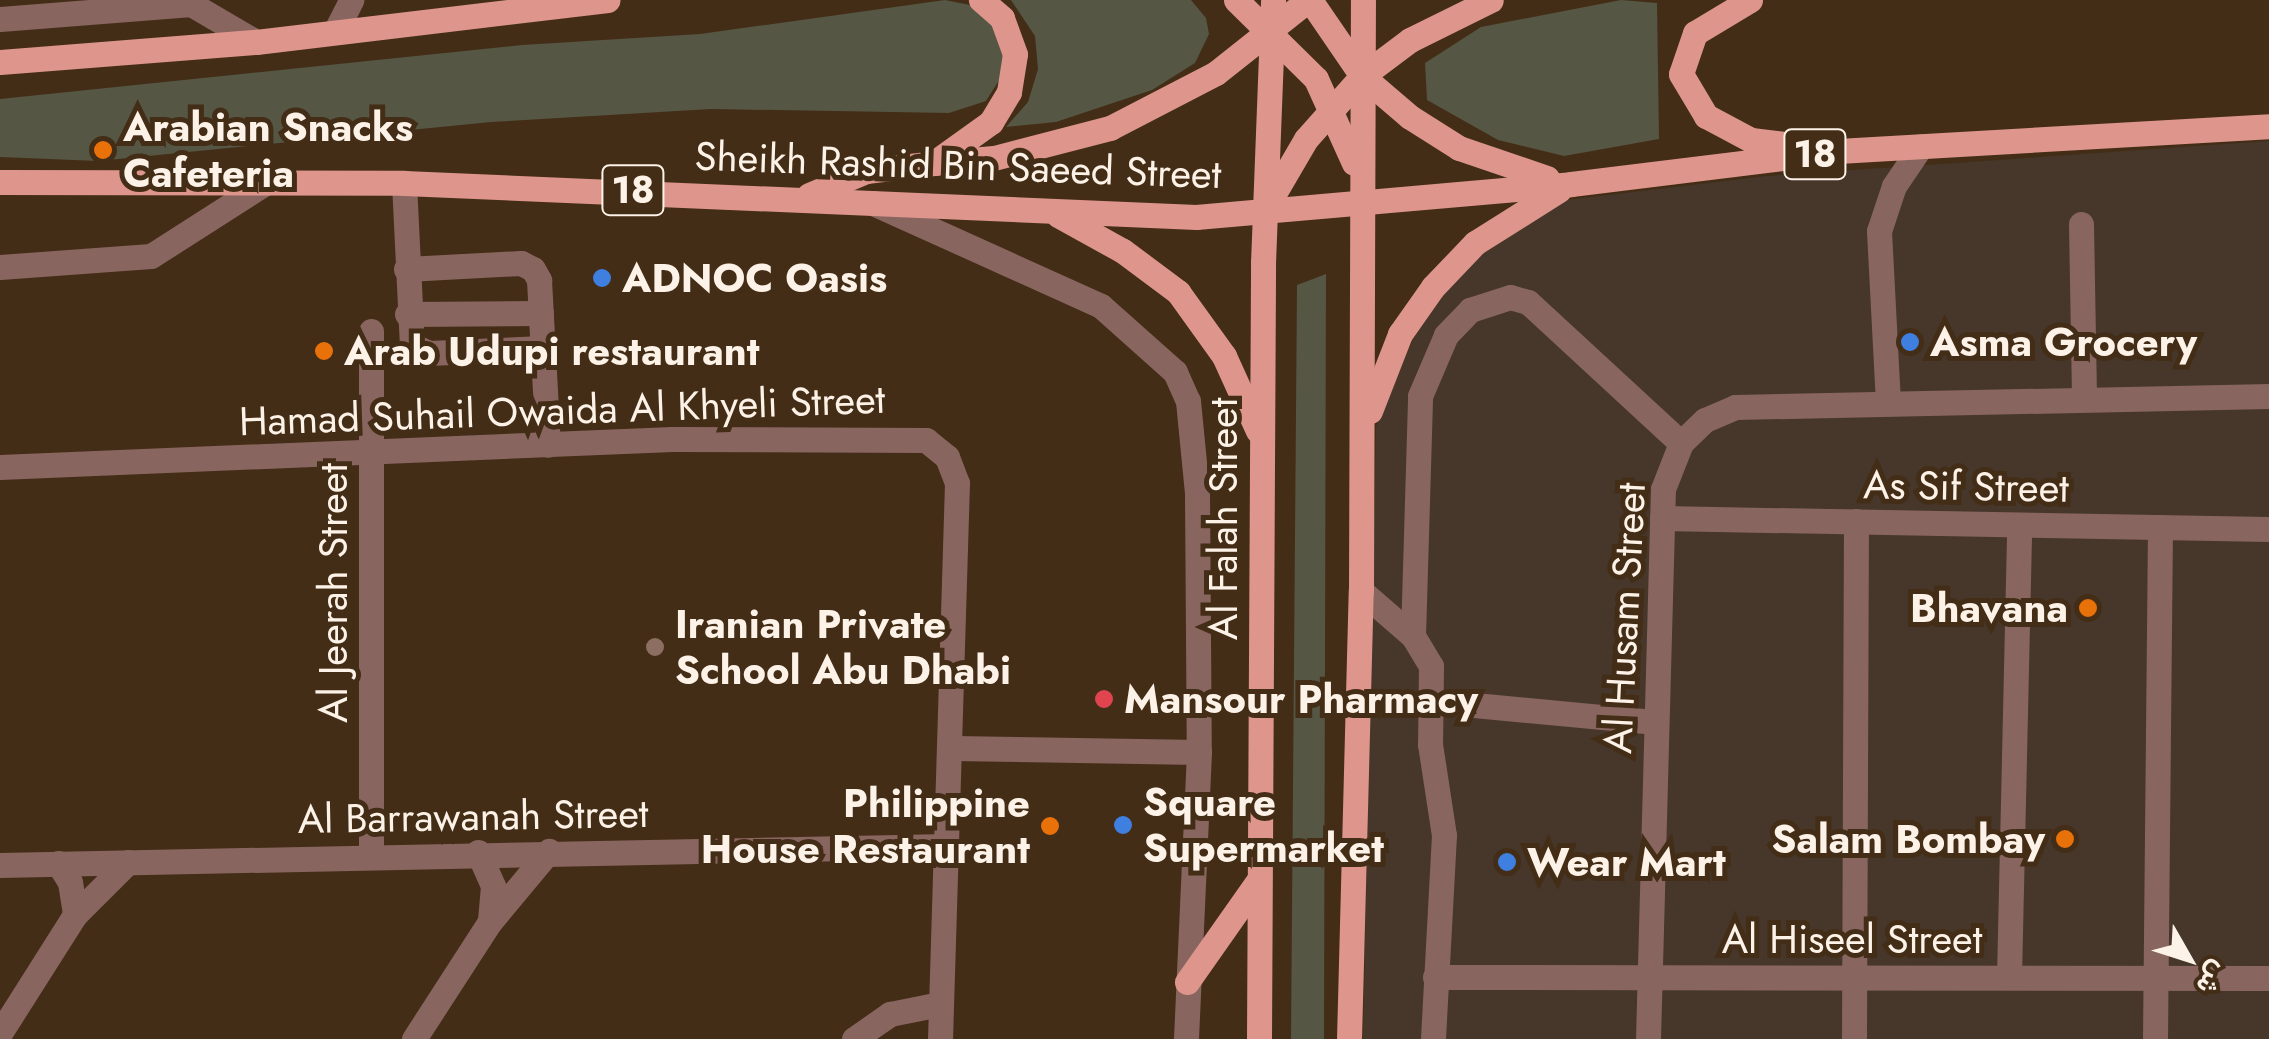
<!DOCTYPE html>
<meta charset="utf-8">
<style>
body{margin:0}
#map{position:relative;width:2269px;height:1039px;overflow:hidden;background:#432d16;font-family:Jost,Vazirmatn,sans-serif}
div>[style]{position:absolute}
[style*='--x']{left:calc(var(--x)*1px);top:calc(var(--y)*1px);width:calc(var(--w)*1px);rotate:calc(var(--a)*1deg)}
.commercial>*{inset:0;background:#46372a}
.green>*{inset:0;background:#555644}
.minor>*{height:25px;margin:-12.5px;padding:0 12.5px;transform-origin:12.5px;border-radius:12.5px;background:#896560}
.major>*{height:25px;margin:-12.5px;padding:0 12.5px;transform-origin:12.5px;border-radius:12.5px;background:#de968c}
.dots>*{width:28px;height:28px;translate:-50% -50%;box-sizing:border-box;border:5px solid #432d16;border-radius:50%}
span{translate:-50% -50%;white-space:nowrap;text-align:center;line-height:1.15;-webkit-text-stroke:10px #432d16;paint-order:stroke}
.shield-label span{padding:2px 8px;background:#432d16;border:2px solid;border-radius:8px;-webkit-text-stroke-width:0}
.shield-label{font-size:38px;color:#fdf2e7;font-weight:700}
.poi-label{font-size:40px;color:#fdf2e7;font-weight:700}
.left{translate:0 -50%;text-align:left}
.right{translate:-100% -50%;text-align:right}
.street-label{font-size:40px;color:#fdf2e7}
.north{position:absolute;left:2139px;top:909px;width:100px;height:100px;-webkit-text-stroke:8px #432d16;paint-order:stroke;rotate:129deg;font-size:28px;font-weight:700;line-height:40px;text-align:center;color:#fdf2e7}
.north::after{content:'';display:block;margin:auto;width:35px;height:45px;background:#fdf2e7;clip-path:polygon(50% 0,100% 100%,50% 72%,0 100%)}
</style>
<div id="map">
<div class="commercial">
<i style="clip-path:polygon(2269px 141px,2269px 1039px,1363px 1039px,1376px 428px,1382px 395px,1435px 301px,1482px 250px,1558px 201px,1767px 176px)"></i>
</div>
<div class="green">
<i style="clip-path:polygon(945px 0,970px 5px,997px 27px,1006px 46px,1003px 74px,986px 101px,949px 113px,711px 109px,491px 122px,98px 161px,0 157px,0 99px,522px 45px,700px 34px)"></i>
<i style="clip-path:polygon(1011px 0,1191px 0,1206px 18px,1209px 34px,1195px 63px,1152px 90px,1056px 122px,1006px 127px,1028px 102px,1038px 69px,1035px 36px)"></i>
<i style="clip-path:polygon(1621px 0,1657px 3px,1659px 139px,1564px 156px,1498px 140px,1427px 100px,1425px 63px,1481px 27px)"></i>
<i style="clip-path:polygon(1326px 274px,1324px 1039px,1291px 1039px,1297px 285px)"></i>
</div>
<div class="minor">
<i style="--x:0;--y:19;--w:192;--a:-4.5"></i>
<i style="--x:191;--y:4;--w:75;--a:30.3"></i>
<i style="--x:335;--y:32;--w:36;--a:-63"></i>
<i style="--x:404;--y:183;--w:162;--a:87.2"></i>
<i style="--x:412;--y:345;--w:19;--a:25"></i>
<i style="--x:429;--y:353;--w:114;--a:-2.5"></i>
<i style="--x:873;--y:203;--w:250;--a:24.3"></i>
<i style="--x:1101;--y:306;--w:99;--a:41.7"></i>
<i style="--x:1175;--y:372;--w:32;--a:66"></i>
<i style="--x:1188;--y:401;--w:92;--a:84.4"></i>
<i style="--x:1197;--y:493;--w:259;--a:89.6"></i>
<i style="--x:1199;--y:752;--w:287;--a:92.6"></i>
<i style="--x:2081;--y:224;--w:175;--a:89"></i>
<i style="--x:0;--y:267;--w:151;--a:-4.2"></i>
<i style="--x:151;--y:256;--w:135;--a:-32.6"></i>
<i style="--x:406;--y:269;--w:115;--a:-3"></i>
<i style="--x:521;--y:263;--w:13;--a:27"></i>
<i style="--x:533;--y:269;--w:13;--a:61"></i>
<i style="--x:539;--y:280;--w:165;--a:86.9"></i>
<i style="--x:407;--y:314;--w:134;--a:-0.4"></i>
<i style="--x:371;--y:331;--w:524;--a:90"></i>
<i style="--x:1888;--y:403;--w:172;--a:-93"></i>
<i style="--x:1879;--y:231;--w:47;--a:-71.6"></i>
<i style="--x:1894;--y:186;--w:48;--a:-56"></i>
<i style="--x:0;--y:467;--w:673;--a:-2.39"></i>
<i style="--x:672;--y:439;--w:254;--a:0.2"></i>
<i style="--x:926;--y:440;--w:27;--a:39"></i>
<i style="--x:947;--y:457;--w:28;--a:69"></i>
<i style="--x:957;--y:483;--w:556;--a:91.75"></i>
<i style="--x:1662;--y:518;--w:607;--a:1.04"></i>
<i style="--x:1361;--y:591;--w:69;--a:40.9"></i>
<i style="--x:1413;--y:636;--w:35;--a:59"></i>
<i style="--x:1431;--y:666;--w:78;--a:90.7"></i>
<i style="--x:1430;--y:744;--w:92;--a:81.3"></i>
<i style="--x:1444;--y:835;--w:204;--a:93.1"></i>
<i style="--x:1413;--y:636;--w:240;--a:-88.3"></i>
<i style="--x:1420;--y:396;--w:66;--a:-66.9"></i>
<i style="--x:1446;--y:335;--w:35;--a:-46"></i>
<i style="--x:1470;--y:310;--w:42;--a:-18"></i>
<i style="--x:1510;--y:297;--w:19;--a:16"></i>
<i style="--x:1528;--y:302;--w:208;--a:42.7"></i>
<i style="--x:1432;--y:701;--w:225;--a:5.4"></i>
<i style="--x:952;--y:748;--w:247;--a:0.9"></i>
<i style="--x:478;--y:852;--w:37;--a:66"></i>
<i style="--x:493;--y:886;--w:32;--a:95"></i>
<i style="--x:58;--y:863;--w:22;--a:58"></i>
<i style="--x:70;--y:882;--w:33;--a:81"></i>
<i style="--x:0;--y:865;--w:947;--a:-1.15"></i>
<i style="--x:1435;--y:977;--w:834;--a:0.07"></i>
<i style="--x:2009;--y:977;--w:452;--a:-88.7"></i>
<i style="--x:0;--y:1033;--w:140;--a:-57.6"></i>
<i style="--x:75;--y:915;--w:75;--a:-45"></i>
<i style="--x:414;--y:1039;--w:138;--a:-57.1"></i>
<i style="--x:489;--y:923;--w:94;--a:-50.2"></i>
<i style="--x:854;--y:1039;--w:44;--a:-34.8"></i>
<i style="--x:890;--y:1014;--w:51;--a:-11.3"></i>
<i style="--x:1648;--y:1039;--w:550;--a:-88.44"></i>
<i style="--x:1663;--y:489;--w:49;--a:-68.6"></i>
<i style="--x:1681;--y:443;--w:33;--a:-44"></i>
<i style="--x:1705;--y:420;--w:33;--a:-23"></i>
<i style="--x:1735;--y:407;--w:534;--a:-1.18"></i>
<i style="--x:1854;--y:1039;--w:518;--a:-89.78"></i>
<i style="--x:2155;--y:1039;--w:512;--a:-89.44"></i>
</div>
<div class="major">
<i style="--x:1236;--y:0;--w:112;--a:44.6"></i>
<i style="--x:1316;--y:79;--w:92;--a:65.7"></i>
<i style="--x:1310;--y:0;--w:92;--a:55.6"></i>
<i style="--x:1362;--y:76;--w:63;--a:40.5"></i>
<i style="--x:1410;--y:117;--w:58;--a:32.3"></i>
<i style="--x:1459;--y:148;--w:93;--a:18.8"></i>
<i style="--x:1750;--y:0;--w:64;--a:149"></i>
<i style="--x:1695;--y:33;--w:43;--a:108.9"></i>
<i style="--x:1681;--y:74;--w:49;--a:59.2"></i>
<i style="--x:1706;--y:116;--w:51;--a:28.1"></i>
<i style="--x:1751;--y:140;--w:51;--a:6.7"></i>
<i style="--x:0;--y:62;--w:257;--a:-4.5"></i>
<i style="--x:256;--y:42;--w:354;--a:-6.8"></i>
<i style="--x:934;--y:163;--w:60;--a:-4.8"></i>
<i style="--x:994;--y:158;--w:120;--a:-14.5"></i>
<i style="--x:1110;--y:128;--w:119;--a:-27.4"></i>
<i style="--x:1216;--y:73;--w:117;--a:-38.4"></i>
<i style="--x:0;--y:182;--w:404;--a:0.1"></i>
<i style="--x:404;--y:183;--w:793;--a:2.46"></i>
<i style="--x:1196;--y:217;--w:376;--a:-5"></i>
<i style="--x:1571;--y:184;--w:269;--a:-7"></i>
<i style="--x:1838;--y:151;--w:432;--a:-3.3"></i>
<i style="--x:809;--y:195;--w:62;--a:-22.8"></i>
<i style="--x:866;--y:171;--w:68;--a:-6.7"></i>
<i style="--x:934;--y:163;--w:70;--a:-35.7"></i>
<i style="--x:991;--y:122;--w:35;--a:-59"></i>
<i style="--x:1009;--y:92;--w:38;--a:-81"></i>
<i style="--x:1015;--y:54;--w:38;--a:-110"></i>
<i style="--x:1002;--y:18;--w:28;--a:-139"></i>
<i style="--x:1268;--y:204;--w:75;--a:-59.7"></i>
<i style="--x:1306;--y:139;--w:84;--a:-48.4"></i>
<i style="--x:1362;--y:76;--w:60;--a:-36.9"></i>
<i style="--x:1410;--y:40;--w:90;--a:-26.3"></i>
<i style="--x:1058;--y:215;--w:74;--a:29"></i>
<i style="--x:1123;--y:251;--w:69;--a:36.7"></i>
<i style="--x:1178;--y:292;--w:79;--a:54.3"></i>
<i style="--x:1224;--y:356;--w:82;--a:65.6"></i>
<i style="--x:1370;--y:411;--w:83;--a:-68.7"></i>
<i style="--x:1400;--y:334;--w:57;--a:-54.9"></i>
<i style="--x:1433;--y:287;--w:61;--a:-46.3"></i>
<i style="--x:1475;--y:243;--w:99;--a:-32.2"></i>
<i style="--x:1187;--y:982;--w:123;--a:-54.9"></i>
<i style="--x:1259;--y:1039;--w:776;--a:-89.7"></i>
<i style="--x:1263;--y:263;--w:263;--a:-87.8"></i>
<i style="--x:1349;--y:1039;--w:448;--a:-88.5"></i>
<i style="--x:1361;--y:591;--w:591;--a:-89.81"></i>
</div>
<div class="dots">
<i style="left:103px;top:150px;background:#e8710a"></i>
<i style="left:602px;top:278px;background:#3f7fe0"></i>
<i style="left:1910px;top:342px;background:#3f7fe0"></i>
<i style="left:324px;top:351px;background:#e8710a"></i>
<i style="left:2088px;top:608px;background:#e8710a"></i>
<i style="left:655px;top:647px;background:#8d6e63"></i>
<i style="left:1104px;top:699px;background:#e0444e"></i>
<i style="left:1123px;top:825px;background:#3f7fe0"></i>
<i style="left:1050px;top:826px;background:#e8710a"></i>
<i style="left:2065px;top:839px;background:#e8710a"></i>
<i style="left:1507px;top:862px;background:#3f7fe0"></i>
</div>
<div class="shield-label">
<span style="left:1815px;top:154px">18</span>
<span style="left:633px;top:190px">18</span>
</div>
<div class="poi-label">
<span class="left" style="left:123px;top:150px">Arabian Snacks<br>Cafeteria</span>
<span class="left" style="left:622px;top:278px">ADNOC Oasis</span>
<span class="left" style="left:1930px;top:342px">Asma Grocery</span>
<span class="left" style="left:344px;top:351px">Arab Udupi restaurant</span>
<span class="right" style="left:2068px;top:608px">Bhavana</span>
<span class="left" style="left:675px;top:647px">Iranian Private<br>School Abu Dhabi</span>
<span class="left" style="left:1124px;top:699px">Mansour Pharmacy</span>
<span class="left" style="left:1143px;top:825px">Square<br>Supermarket</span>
<span class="right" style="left:1030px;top:826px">Philippine<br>House Restaurant</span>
<span class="right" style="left:2045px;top:839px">Salam Bombay</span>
<span class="left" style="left:1527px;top:862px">Wear Mart</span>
</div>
<div class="street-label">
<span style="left:958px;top:165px;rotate:2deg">Sheikh Rashid Bin Saeed Street</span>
<span style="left:562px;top:410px;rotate:-2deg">Hamad Suhail Owaida Al Khyeli Street</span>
<span style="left:1966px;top:486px;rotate:1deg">As Sif Street</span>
<span style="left:1223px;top:519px;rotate:-90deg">Al Falah Street</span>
<span style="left:333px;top:593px;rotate:-90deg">Al Jeerah Street</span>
<span style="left:1624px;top:618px;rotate:-87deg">Al Husam Street</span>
<span style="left:473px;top:816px;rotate:-1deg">Al Barrawanah Street</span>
<span style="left:1852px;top:939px">Al Hiseel Street</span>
</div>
<div class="north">ش</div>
</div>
